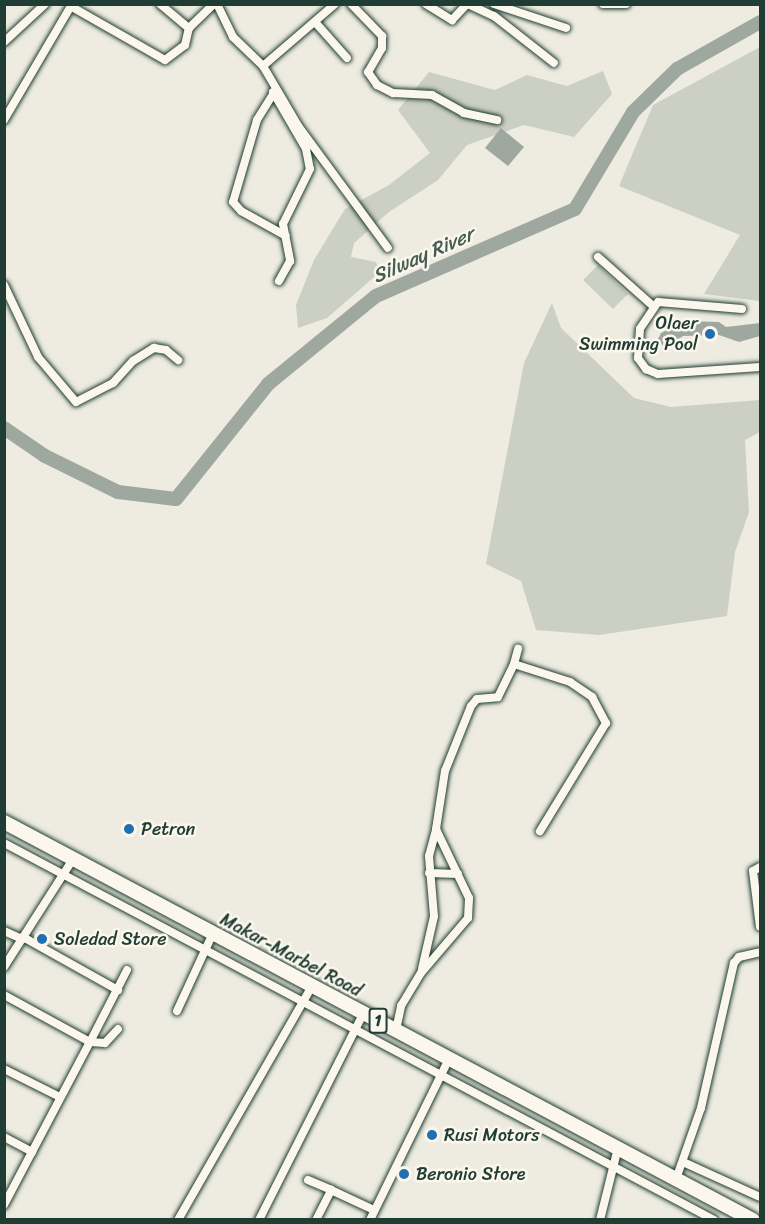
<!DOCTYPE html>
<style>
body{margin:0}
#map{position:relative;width:765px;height:1224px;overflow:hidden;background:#eeece1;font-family:Sriracha,sans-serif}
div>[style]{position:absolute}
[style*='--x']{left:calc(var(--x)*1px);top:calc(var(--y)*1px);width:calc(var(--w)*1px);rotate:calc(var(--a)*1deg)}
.green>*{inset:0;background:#cbcfc4}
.water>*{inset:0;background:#9fa89f}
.river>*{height:14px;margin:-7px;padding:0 7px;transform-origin:7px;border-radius:7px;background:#9fa89f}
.roads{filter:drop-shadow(0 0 2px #1f3d34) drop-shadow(0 0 2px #1f3d34)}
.minor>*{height:8px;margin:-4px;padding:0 4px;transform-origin:4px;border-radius:4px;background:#fbf7ec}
.primary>*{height:14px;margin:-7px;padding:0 7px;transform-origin:7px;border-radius:7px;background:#fbf7ec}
.dots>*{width:16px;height:16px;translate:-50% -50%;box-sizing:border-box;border:3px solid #fbf7ec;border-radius:50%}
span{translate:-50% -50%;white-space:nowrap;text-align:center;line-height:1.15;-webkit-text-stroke:5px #fbf7ec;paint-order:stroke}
.shield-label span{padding:2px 4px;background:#fbf7ec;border:2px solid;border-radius:4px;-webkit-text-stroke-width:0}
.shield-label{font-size:16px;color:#1f3d34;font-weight:700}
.poi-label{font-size:18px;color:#1f3d34}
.right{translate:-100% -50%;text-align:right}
.left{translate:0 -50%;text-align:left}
.street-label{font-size:18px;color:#1f3d34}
.water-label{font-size:20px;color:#455d54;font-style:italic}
.frame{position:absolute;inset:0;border:6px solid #1f3d34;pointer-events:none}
</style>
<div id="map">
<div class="green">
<i style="clip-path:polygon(760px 47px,760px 301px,704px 294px,740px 235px,619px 186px,653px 105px)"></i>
<i style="clip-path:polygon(603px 71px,612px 94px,574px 137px,524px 125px,467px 145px,438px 180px,389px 212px,354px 243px,351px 257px,376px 262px,380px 272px,327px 318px,298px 328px,296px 305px,314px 260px,345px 209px,389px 185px,430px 153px,398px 110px,429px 72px,495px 90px,527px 75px,567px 86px)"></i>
<i style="clip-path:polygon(598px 265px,628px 294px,613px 309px,583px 280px)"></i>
<i style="clip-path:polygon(552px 303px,561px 328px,634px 398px,671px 407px,760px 400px,760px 432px,745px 440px,749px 512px,735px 552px,727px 616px,599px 635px,536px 630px,521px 581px,486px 564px,524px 363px)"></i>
</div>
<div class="water">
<i style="clip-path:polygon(501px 128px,524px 147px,508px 166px,485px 148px)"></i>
<i style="clip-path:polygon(685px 321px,719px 322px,726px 327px,760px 323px,760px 336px,739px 342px,719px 335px,683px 336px,665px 349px,658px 339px,661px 333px)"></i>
</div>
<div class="river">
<i style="--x:4;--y:428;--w:50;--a:34.3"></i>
<i style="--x:45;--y:456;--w:81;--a:26.3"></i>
<i style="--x:118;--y:492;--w:58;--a:6.9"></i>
<i style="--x:176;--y:499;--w:147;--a:-51.3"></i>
<i style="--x:268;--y:384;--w:139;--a:-39.2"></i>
<i style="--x:376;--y:296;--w:217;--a:-23.6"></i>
<i style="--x:575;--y:209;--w:113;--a:-59.1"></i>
<i style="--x:633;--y:112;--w:62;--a:-44.3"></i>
<i style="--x:677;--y:69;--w:95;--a:-29.5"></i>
</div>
<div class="roads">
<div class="minor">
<i style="--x:160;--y:4;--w:38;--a:40"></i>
<i style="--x:189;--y:28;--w:35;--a:-44"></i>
<i style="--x:217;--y:4;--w:37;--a:64"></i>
<i style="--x:233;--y:37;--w:42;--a:44"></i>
<i style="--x:263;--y:66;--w:71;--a:59.5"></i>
<i style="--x:299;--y:127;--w:150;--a:53.7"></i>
<i style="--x:351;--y:4;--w:45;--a:45.9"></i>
<i style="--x:382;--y:36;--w:12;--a:90"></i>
<i style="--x:382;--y:48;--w:28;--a:120"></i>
<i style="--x:368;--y:72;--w:16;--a:55"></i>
<i style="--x:377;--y:85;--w:18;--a:27"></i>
<i style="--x:393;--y:93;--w:39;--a:3"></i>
<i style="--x:432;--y:95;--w:37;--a:29"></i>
<i style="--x:464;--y:113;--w:34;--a:12"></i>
<i style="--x:426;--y:4;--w:31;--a:32"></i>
<i style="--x:452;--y:20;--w:22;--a:-47"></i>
<i style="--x:468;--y:4;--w:29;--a:25"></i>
<i style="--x:494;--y:16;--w:76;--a:38.1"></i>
<i style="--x:494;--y:4;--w:76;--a:18.4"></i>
<i style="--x:603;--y:4;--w:23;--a:0"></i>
<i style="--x:72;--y:7;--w:107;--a:29.7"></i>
<i style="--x:165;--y:60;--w:25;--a:-37"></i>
<i style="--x:185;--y:45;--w:17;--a:-77"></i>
<i style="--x:315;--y:22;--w:48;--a:48.4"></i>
<i style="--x:4;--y:42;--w:56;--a:-42.8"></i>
<i style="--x:263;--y:66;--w:95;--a:-40.7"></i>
<i style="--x:275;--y:91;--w:34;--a:122"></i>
<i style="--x:257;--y:120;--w:85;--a:106.3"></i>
<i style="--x:233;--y:202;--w:12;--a:48"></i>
<i style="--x:241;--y:211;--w:51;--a:29.1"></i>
<i style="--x:273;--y:92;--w:66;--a:59.9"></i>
<i style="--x:306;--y:149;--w:20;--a:79"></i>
<i style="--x:310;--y:169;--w:61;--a:116.1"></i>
<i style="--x:283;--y:224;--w:38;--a:79"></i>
<i style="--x:290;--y:261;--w:23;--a:119"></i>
<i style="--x:4;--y:120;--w:134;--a:-59.6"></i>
<i style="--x:598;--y:257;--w:74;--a:41.7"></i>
<i style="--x:4;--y:285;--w:80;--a:64.7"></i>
<i style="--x:38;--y:357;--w:59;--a:49.8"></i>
<i style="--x:76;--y:402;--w:42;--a:-27.2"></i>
<i style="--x:113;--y:383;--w:30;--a:-48"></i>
<i style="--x:133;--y:361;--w:25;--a:-32"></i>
<i style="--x:154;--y:348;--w:12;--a:9"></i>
<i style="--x:166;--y:350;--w:16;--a:40"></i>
<i style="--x:742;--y:309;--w:84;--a:-175.2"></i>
<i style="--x:658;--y:302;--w:32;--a:124"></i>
<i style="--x:640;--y:329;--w:29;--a:94"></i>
<i style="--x:638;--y:358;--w:14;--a:54"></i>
<i style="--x:646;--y:369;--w:13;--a:23"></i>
<i style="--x:658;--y:374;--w:102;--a:-3.9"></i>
<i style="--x:514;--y:664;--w:16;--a:-75"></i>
<i style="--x:4;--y:843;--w:804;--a:27.97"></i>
<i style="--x:760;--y:867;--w:8;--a:150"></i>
<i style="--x:753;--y:871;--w:56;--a:82.9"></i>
<i style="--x:429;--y:873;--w:29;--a:2"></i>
<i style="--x:4;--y:931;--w:20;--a:24"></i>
<i style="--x:23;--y:937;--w:109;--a:29.2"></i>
<i style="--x:4;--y:967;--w:128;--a:-57.4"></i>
<i style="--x:422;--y:969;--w:54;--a:-77.2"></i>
<i style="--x:434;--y:916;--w:60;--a:-94.8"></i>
<i style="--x:429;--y:856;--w:28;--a:-75"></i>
<i style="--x:4;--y:995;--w:98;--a:28.7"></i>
<i style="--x:90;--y:1042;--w:81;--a:-62.8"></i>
<i style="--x:177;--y:1011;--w:86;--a:-65.2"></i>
<i style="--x:396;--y:1030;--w:25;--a:-78"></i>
<i style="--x:401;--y:1006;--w:39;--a:-59"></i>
<i style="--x:421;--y:973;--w:72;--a:-49.5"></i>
<i style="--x:468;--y:918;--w:20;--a:-87"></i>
<i style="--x:469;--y:898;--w:76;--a:-115.6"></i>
<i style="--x:436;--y:829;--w:59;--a:-81.2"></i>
<i style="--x:445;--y:771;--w:70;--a:-68.2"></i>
<i style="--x:471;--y:706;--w:9;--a:-49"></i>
<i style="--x:477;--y:699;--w:21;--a:-5"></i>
<i style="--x:498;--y:697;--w:37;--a:-64"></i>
<i style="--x:514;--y:664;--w:59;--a:17.8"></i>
<i style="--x:570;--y:682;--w:27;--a:34"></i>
<i style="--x:592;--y:697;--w:30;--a:62"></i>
<i style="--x:606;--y:723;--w:127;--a:121.4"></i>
<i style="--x:4;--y:1069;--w:63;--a:26.6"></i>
<i style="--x:4;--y:1137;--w:32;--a:28"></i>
<i style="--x:683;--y:1162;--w:85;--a:24.4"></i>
<i style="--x:676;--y:1179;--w:75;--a:-70.6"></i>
<i style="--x:701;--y:1108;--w:149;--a:-77.2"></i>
<i style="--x:734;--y:963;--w:8;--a:-50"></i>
<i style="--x:739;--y:957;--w:22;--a:-13"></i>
<i style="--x:308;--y:1180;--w:25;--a:23"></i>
<i style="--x:4;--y:1205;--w:184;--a:-62.2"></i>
<i style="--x:90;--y:1042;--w:15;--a:4"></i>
<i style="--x:105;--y:1043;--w:19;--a:-47"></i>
<i style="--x:178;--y:1220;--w:270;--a:-60.2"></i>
<i style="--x:259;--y:1220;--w:231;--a:-63.2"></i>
<i style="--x:316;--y:1220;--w:34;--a:-63"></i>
<i style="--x:331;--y:1190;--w:47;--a:24.9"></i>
<i style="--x:370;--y:1220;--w:179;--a:-63.9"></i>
<i style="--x:600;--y:1220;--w:74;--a:-76"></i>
</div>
<div class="primary">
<i style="--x:4;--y:822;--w:848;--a:27.99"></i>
</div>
</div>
<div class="dots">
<i style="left:710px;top:334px;background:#1f6fb2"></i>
<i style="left:129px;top:829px;background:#1f6fb2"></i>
<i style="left:42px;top:939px;background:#1f6fb2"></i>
<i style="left:432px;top:1135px;background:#1f6fb2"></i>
<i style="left:404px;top:1174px;background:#1f6fb2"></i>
</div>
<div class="shield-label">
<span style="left:378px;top:1021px">1</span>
</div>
<div class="poi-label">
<span class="right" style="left:698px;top:334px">Olaer<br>Swimming Pool</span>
<span class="left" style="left:141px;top:829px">Petron</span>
<span class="left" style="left:54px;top:939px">Soledad Store</span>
<span class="left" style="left:444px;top:1135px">Rusi Motors</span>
<span class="left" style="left:416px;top:1174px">Beronio Store</span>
</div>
<div class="street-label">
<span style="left:291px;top:955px;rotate:28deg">Makar-Marbel Road</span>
</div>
<div class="water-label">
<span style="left:423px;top:255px;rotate:-24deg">Silway River</span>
</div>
<div class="frame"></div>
</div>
